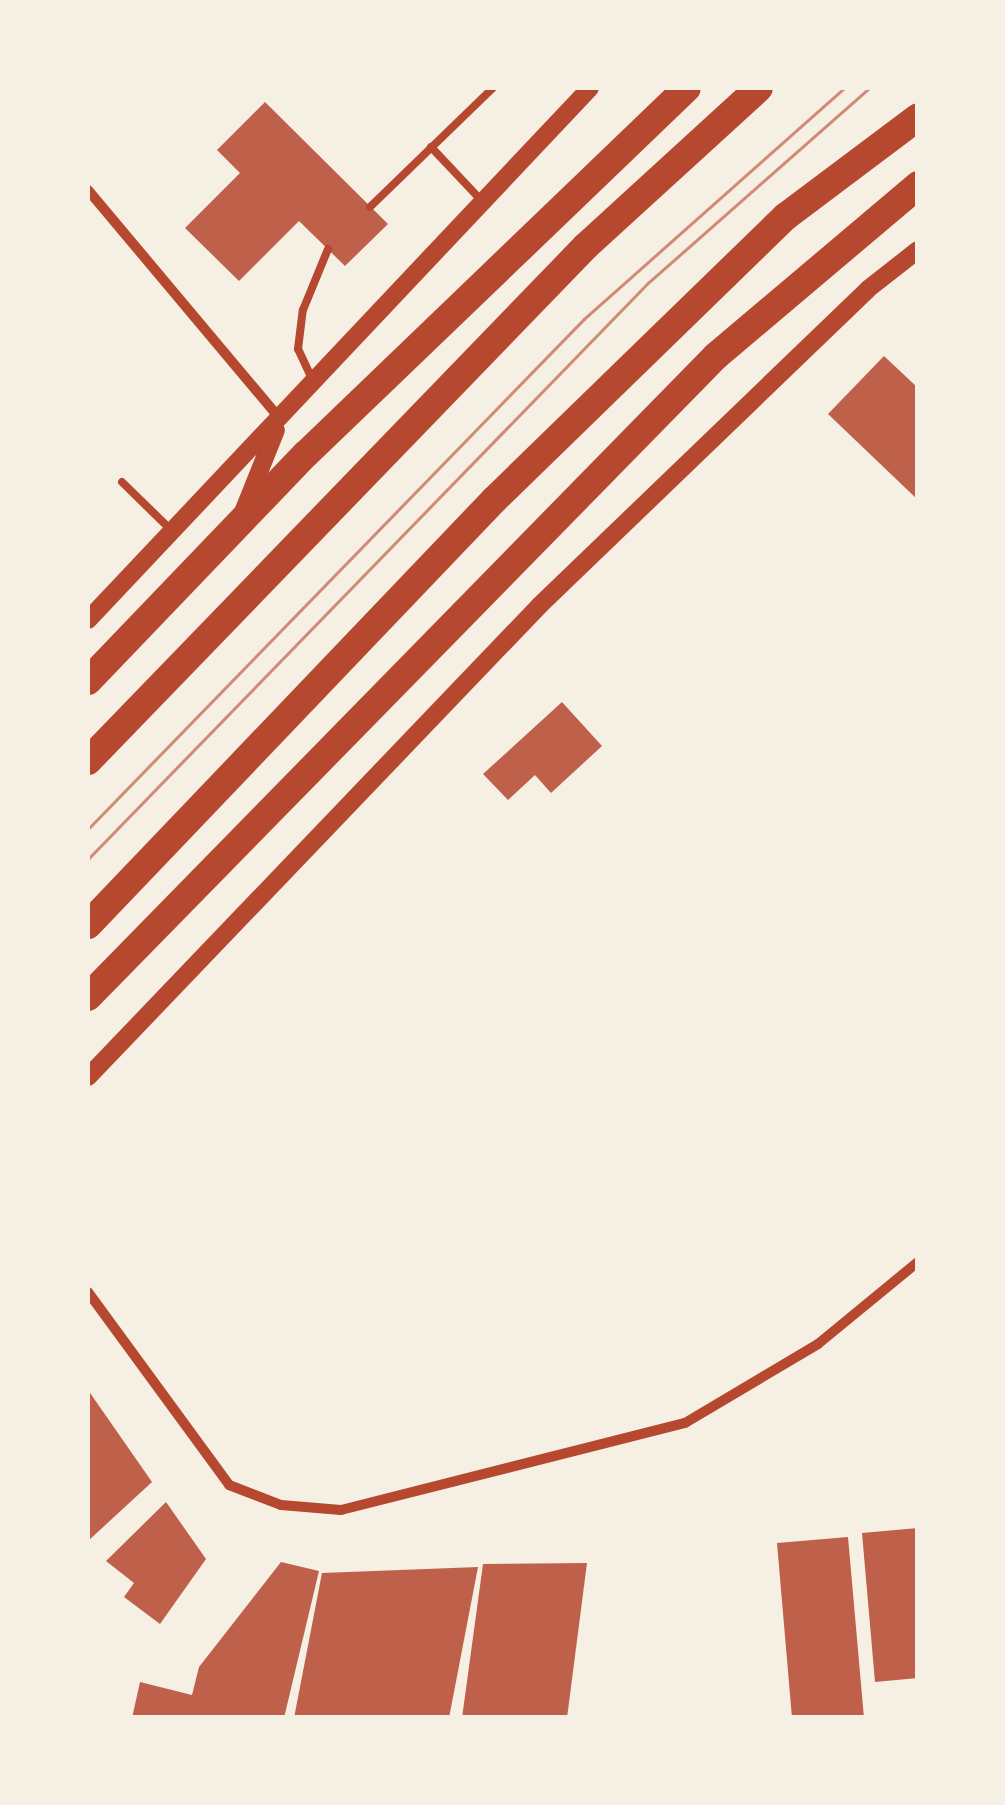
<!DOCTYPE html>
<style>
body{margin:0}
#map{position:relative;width:1005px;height:1805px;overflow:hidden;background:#f6efe4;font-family:Bitter,serif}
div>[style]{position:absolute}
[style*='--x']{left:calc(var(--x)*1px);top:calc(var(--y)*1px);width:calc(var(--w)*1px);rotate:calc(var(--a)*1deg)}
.building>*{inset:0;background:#bf614a}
.service>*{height:8px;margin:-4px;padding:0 4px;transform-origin:4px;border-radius:4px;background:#b5482f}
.minor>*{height:10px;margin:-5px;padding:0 5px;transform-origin:5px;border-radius:5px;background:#b5482f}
.tertiary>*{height:18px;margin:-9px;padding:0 9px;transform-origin:9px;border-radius:9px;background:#b5482f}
.trunk>*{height:28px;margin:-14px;padding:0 14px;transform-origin:14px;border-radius:14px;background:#b5482f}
.tram>*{height:2.5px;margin:-1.25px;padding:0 1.25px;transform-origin:1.25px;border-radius:1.25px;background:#cf8b77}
span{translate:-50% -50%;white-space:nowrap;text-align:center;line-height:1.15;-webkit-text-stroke:9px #f6efe4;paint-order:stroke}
.frame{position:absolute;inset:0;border:90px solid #f6efe4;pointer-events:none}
</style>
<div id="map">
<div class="building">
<i style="clip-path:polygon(265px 102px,388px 224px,345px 266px,299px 221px,239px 281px,185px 228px,240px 173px,217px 150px)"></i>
<i style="clip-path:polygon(884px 356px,918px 388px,918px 500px,828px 414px)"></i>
<i style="clip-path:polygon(562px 702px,602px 746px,551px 793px,535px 775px,508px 800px,483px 774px)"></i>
<i style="clip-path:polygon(88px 1390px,152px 1482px,88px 1541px)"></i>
<i style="clip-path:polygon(166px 1502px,206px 1559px,160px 1624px,124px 1597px,134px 1583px,106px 1561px)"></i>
<i style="clip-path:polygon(918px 1528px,918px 1678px,875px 1682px,862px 1533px)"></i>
<i style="clip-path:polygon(848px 1537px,864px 1718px,792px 1718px,777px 1543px)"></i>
<i style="clip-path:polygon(281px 1562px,319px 1571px,284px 1718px,132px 1718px,140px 1682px,192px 1695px,199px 1667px)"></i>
<i style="clip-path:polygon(587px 1563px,567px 1718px,462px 1718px,483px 1564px)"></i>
<i style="clip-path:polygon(478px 1567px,449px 1718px,294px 1718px,322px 1573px)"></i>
</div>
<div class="service">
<i style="--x:431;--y:147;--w:73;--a:46.7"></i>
<i style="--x:370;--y:207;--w:171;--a:-44.1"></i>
<i style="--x:313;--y:381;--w:35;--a:-115"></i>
<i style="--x:298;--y:349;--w:39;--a:-83"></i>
<i style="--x:303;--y:310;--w:66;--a:-67.7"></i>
<i style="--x:122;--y:482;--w:71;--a:44.4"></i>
</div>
<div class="minor">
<i style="--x:88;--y:190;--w:299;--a:50"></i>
<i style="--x:88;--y:1292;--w:239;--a:53.8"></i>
<i style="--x:229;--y:1485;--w:56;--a:21"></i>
<i style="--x:281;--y:1505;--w:60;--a:4.8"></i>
<i style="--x:341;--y:1510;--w:355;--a:-14.2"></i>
<i style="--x:685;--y:1423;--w:155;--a:-30.7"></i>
<i style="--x:818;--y:1344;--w:129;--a:-39.4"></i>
</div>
<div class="tertiary">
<i style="--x:243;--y:512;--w:88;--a:-68.1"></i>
<i style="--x:88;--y:620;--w:731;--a:-46.66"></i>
<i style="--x:88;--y:1077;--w:654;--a:-46.24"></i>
<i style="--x:540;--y:605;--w:455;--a:-43.9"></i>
<i style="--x:868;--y:289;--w:63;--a:-38"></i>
</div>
<div class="trunk">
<i style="--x:88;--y:681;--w:315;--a:-46.2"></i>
<i style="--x:306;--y:454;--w:528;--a:-43.85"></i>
<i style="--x:88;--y:761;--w:716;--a:-45.96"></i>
<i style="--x:586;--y:246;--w:234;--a:-42.4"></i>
<i style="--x:88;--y:925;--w:588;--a:-46.31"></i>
<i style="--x:494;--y:500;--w:406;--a:-44.2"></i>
<i style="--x:785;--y:217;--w:166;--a:-36.9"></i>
<i style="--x:88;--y:997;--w:897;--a:-45.59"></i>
<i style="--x:716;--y:356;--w:265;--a:-40.2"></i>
</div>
<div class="tram">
<i style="--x:88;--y:829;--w:711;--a:-45.8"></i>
<i style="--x:584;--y:319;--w:348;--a:-41.6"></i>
<i style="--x:88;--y:859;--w:803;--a:-45.81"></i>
<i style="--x:648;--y:283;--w:295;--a:-41.4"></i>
</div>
<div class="frame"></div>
</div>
